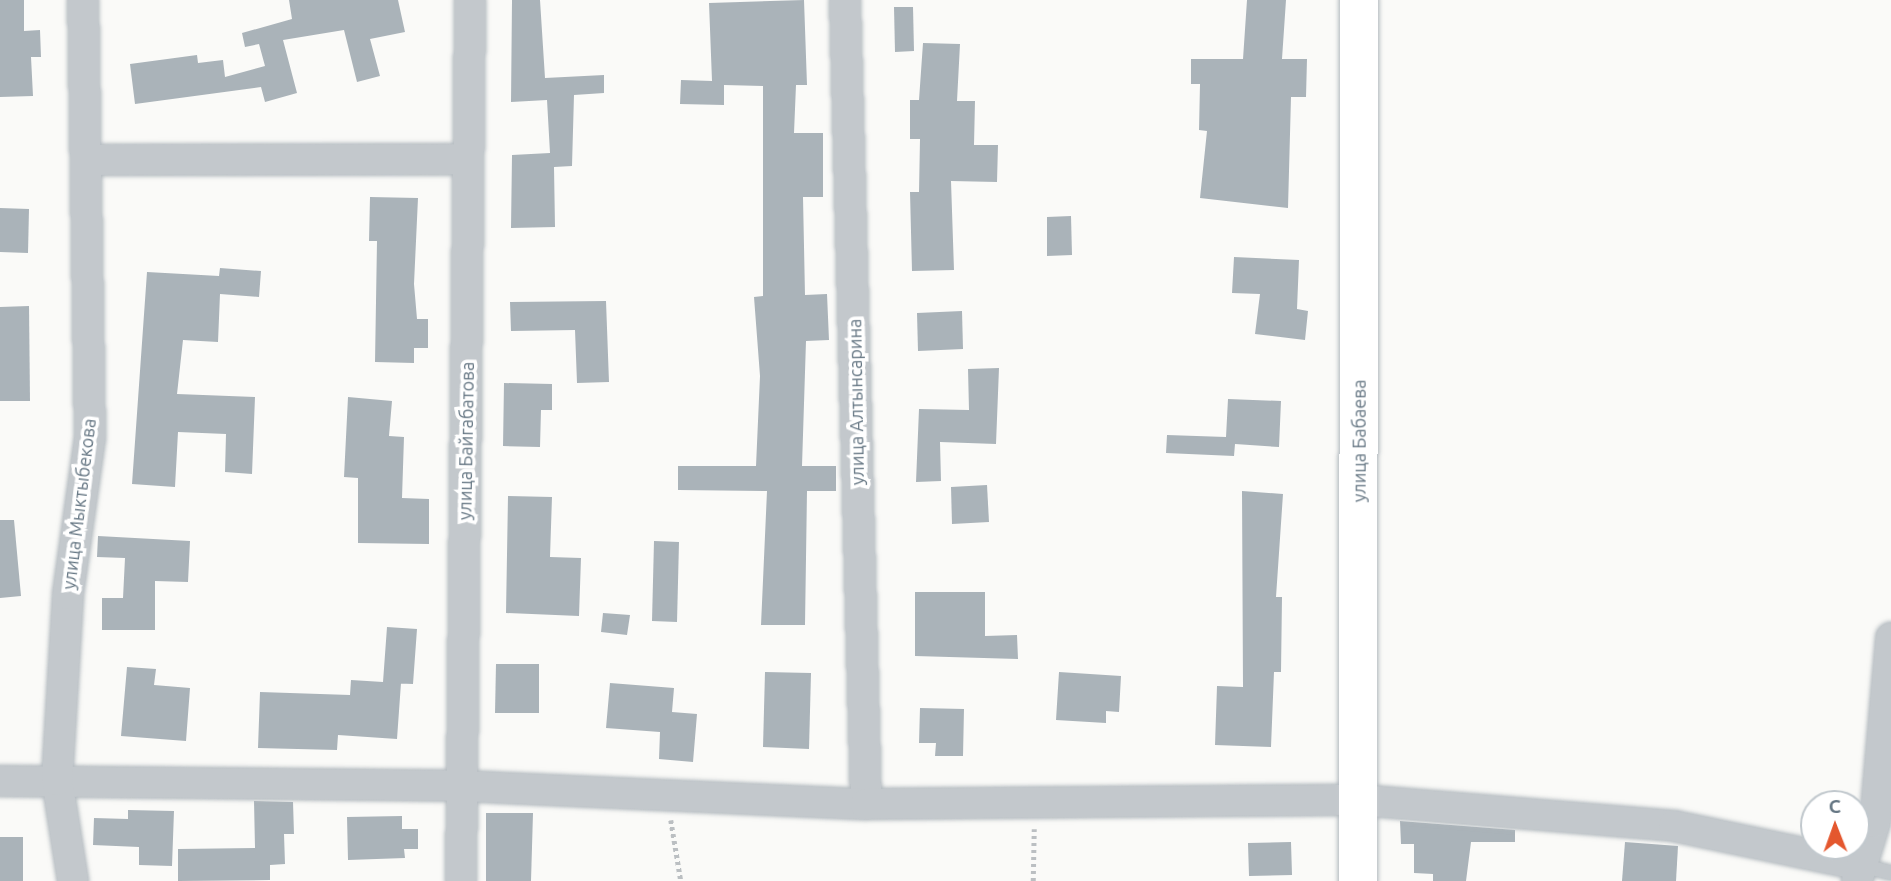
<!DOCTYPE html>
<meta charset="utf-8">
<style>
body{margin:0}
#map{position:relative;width:1891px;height:881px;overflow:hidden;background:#fafaf8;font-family:Ubuntu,sans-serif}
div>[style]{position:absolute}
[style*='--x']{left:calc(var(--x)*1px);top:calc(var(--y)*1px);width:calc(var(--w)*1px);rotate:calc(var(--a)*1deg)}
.building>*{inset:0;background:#aab3b9}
.path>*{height:4.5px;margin-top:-2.25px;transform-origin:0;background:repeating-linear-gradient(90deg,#bbbfc2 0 3.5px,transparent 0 7px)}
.roads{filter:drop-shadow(0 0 2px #b3babf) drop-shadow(0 0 2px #b3babf)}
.lane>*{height:14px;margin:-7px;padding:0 7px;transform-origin:7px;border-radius:7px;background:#c3c8cc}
.street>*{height:30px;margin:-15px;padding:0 15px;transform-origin:15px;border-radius:15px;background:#c3c8cc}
.secondary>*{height:38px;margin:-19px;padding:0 19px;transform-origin:19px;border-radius:19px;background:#fff}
span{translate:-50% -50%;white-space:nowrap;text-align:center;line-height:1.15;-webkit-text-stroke:7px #fff;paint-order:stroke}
.street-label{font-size:18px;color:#657683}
.north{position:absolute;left:1800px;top:790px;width:70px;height:70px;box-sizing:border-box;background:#fff;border:2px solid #c1c8cd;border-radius:50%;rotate:359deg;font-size:19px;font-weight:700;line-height:28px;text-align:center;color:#657683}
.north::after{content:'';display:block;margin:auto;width:24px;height:32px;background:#e4572e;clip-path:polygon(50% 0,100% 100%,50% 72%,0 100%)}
</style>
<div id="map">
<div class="building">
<i style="clip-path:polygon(0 0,24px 0,24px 31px,40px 30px,41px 57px,31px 57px,33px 96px,0 97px)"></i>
<i style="clip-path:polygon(289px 0,398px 0,405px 32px,370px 39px,380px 76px,357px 82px,344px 30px,283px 40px,297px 93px,265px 102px,261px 87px,135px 104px,130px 64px,197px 55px,198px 63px,223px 60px,225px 77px,265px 66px,259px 44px,245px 47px,242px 33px,292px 19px)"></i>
<i style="clip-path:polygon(512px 0,540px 0,545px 78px,604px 75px,604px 93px,574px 95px,572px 166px,554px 167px,555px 227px,511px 228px,512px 155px,550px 153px,547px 100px,511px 102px)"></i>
<i style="clip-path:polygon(804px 0,807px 85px,796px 85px,794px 133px,823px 133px,823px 197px,803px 197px,805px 295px,827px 294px,829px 340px,806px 341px,802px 466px,836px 466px,836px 491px,807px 491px,805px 625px,761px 625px,767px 491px,678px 490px,678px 466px,756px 466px,760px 376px,754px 297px,763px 296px,763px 86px,724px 85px,724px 105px,680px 104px,681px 80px,712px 81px,709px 3px)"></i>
<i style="clip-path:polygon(1247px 0,1286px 0,1282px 59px,1307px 59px,1306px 97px,1291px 97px,1288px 208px,1200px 198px,1207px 131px,1199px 130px,1200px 84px,1191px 84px,1191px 59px,1243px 59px)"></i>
<i style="clip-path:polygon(894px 7px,913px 7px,914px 51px,895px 52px)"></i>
<i style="clip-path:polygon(923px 43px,960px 44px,957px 101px,975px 101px,974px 145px,998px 145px,997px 182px,951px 181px,954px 270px,912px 271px,910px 192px,919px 192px,920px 139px,910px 139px,910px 100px,919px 100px)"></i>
<i style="clip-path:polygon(370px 197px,418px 198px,414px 284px,417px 319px,428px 319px,428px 348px,414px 348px,414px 363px,375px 362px,377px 241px,369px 241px)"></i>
<i style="clip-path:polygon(0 208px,29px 209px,28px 253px,0 252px)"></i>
<i style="clip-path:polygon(1071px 216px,1072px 255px,1047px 256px,1047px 217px)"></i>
<i style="clip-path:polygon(1234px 257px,1299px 260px,1297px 309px,1308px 311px,1305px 340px,1255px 334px,1260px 294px,1232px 293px)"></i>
<i style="clip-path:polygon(220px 268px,261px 271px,259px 297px,220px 294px,218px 342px,183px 340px,177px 394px,255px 397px,252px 474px,225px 472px,226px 434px,178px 432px,175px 487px,132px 484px,147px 272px,219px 276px)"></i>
<i style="clip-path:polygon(606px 301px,609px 382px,577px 383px,575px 330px,511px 331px,510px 302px)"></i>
<i style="clip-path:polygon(29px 306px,30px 401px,0 401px,0 307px)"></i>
<i style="clip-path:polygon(962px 311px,963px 349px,918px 351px,917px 313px)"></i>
<i style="clip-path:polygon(999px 368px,996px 444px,940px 442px,941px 481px,916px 482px,919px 409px,969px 410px,968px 369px)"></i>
<i style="clip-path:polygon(504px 383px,552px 384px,552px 410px,541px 410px,540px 447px,503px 446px)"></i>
<i style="clip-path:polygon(348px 397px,392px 401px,389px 436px,404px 437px,402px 498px,429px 499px,429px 544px,358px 543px,358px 478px,344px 477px)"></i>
<i style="clip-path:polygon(1228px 399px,1281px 401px,1279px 447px,1235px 444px,1234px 456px,1166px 453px,1167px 435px,1226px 437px)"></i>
<i style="clip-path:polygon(987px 485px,989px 522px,952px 524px,951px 487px)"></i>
<i style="clip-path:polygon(1242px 491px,1283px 494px,1276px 597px,1282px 597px,1281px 672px,1274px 672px,1271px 747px,1215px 745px,1217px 686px,1243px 687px)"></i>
<i style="clip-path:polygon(508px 496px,552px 497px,550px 557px,581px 558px,579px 616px,506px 613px)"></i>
<i style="clip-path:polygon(0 520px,14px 520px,21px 596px,0 598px)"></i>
<i style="clip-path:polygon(98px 536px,190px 541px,188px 582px,155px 581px,155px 630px,102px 630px,102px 598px,123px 598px,125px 558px,97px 557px)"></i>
<i style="clip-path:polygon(654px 541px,679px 542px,677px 622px,652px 621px)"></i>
<i style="clip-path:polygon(915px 592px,985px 592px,985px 636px,1017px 635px,1018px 659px,915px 656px)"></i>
<i style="clip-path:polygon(603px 613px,630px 615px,627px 635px,601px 632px)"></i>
<i style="clip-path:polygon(387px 627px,417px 629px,413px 684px,386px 683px,401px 683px,397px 739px,338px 735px,337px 750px,258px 748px,260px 692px,350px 695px,351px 680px,383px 682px)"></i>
<i style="clip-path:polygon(496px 664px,539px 664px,539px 713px,495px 713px)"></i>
<i style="clip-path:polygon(127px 667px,156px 669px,154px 685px,190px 688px,186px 741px,121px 736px)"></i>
<i style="clip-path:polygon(765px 672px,811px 673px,809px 749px,763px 747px)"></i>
<i style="clip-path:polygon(1059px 672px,1121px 676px,1119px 712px,1106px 711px,1106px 723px,1056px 720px)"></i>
<i style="clip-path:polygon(610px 683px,674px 688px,672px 712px,697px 714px,693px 762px,659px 759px,660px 732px,606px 728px)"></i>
<i style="clip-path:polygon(920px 708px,964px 709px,963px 756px,935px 756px,936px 743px,919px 743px)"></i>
<i style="clip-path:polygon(254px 801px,293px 802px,294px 834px,284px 834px,285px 864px,270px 865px,270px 880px,178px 881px,178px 849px,255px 848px)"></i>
<i style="clip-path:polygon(128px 810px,174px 811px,172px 866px,139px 865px,139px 847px,93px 845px,94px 818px,128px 819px)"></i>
<i style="clip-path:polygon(486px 813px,533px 813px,531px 881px,486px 881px)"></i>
<i style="clip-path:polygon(402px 816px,402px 829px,418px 829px,418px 849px,404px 849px,405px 858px,348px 860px,347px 817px)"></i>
<i style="clip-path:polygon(1400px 821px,1515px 830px,1515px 842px,1471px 842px,1466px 881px,1433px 881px,1433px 874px,1414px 873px,1414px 844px,1401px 844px)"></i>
<i style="clip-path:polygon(0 837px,23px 837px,23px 881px,0 881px)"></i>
<i style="clip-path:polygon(1291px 842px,1292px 875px,1249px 876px,1248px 843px)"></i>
<i style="clip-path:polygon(1625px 842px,1678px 846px,1676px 881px,1622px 881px)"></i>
</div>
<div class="path">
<i style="--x:671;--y:820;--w:62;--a:80.7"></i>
<i style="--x:1033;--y:881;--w:52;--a:-88.9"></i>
</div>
<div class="roads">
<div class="lane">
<i style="--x:1860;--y:865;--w:32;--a:14"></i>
</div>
<div class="street">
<i style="--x:845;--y:0;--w:804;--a:88.5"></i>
<i style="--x:86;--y:160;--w:382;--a:-0.1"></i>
<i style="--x:0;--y:781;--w:462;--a:0.6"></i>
<i style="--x:462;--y:786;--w:404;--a:2.6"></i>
<i style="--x:866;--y:804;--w:493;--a:-0.5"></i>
<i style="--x:1359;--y:800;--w:316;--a:4.7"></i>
<i style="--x:1674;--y:826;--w:190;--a:11.8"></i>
<i style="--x:73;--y:881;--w:102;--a:-99"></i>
<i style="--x:57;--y:780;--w:186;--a:-86.6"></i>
<i style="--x:68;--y:594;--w:158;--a:-82"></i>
<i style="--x:90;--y:438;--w:438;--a:-90.9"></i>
<i style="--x:461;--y:881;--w:881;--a:-89.41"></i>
<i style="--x:1857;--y:881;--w:62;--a:-73"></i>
<i style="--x:1875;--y:822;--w:185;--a:-85"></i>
</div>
<div class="secondary">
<i style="--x:1358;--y:881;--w:881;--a:-89.93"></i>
</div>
</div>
<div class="street-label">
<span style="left:856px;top:402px;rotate:-91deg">улица Алтынсарина</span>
<span style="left:466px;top:441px;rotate:-89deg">улица Байгабатова</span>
<span style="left:1359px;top:441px;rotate:-90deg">улица Бабаева</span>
<span style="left:79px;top:504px;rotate:-83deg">улица Мыктыбекова</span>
</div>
<div class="north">С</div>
</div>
